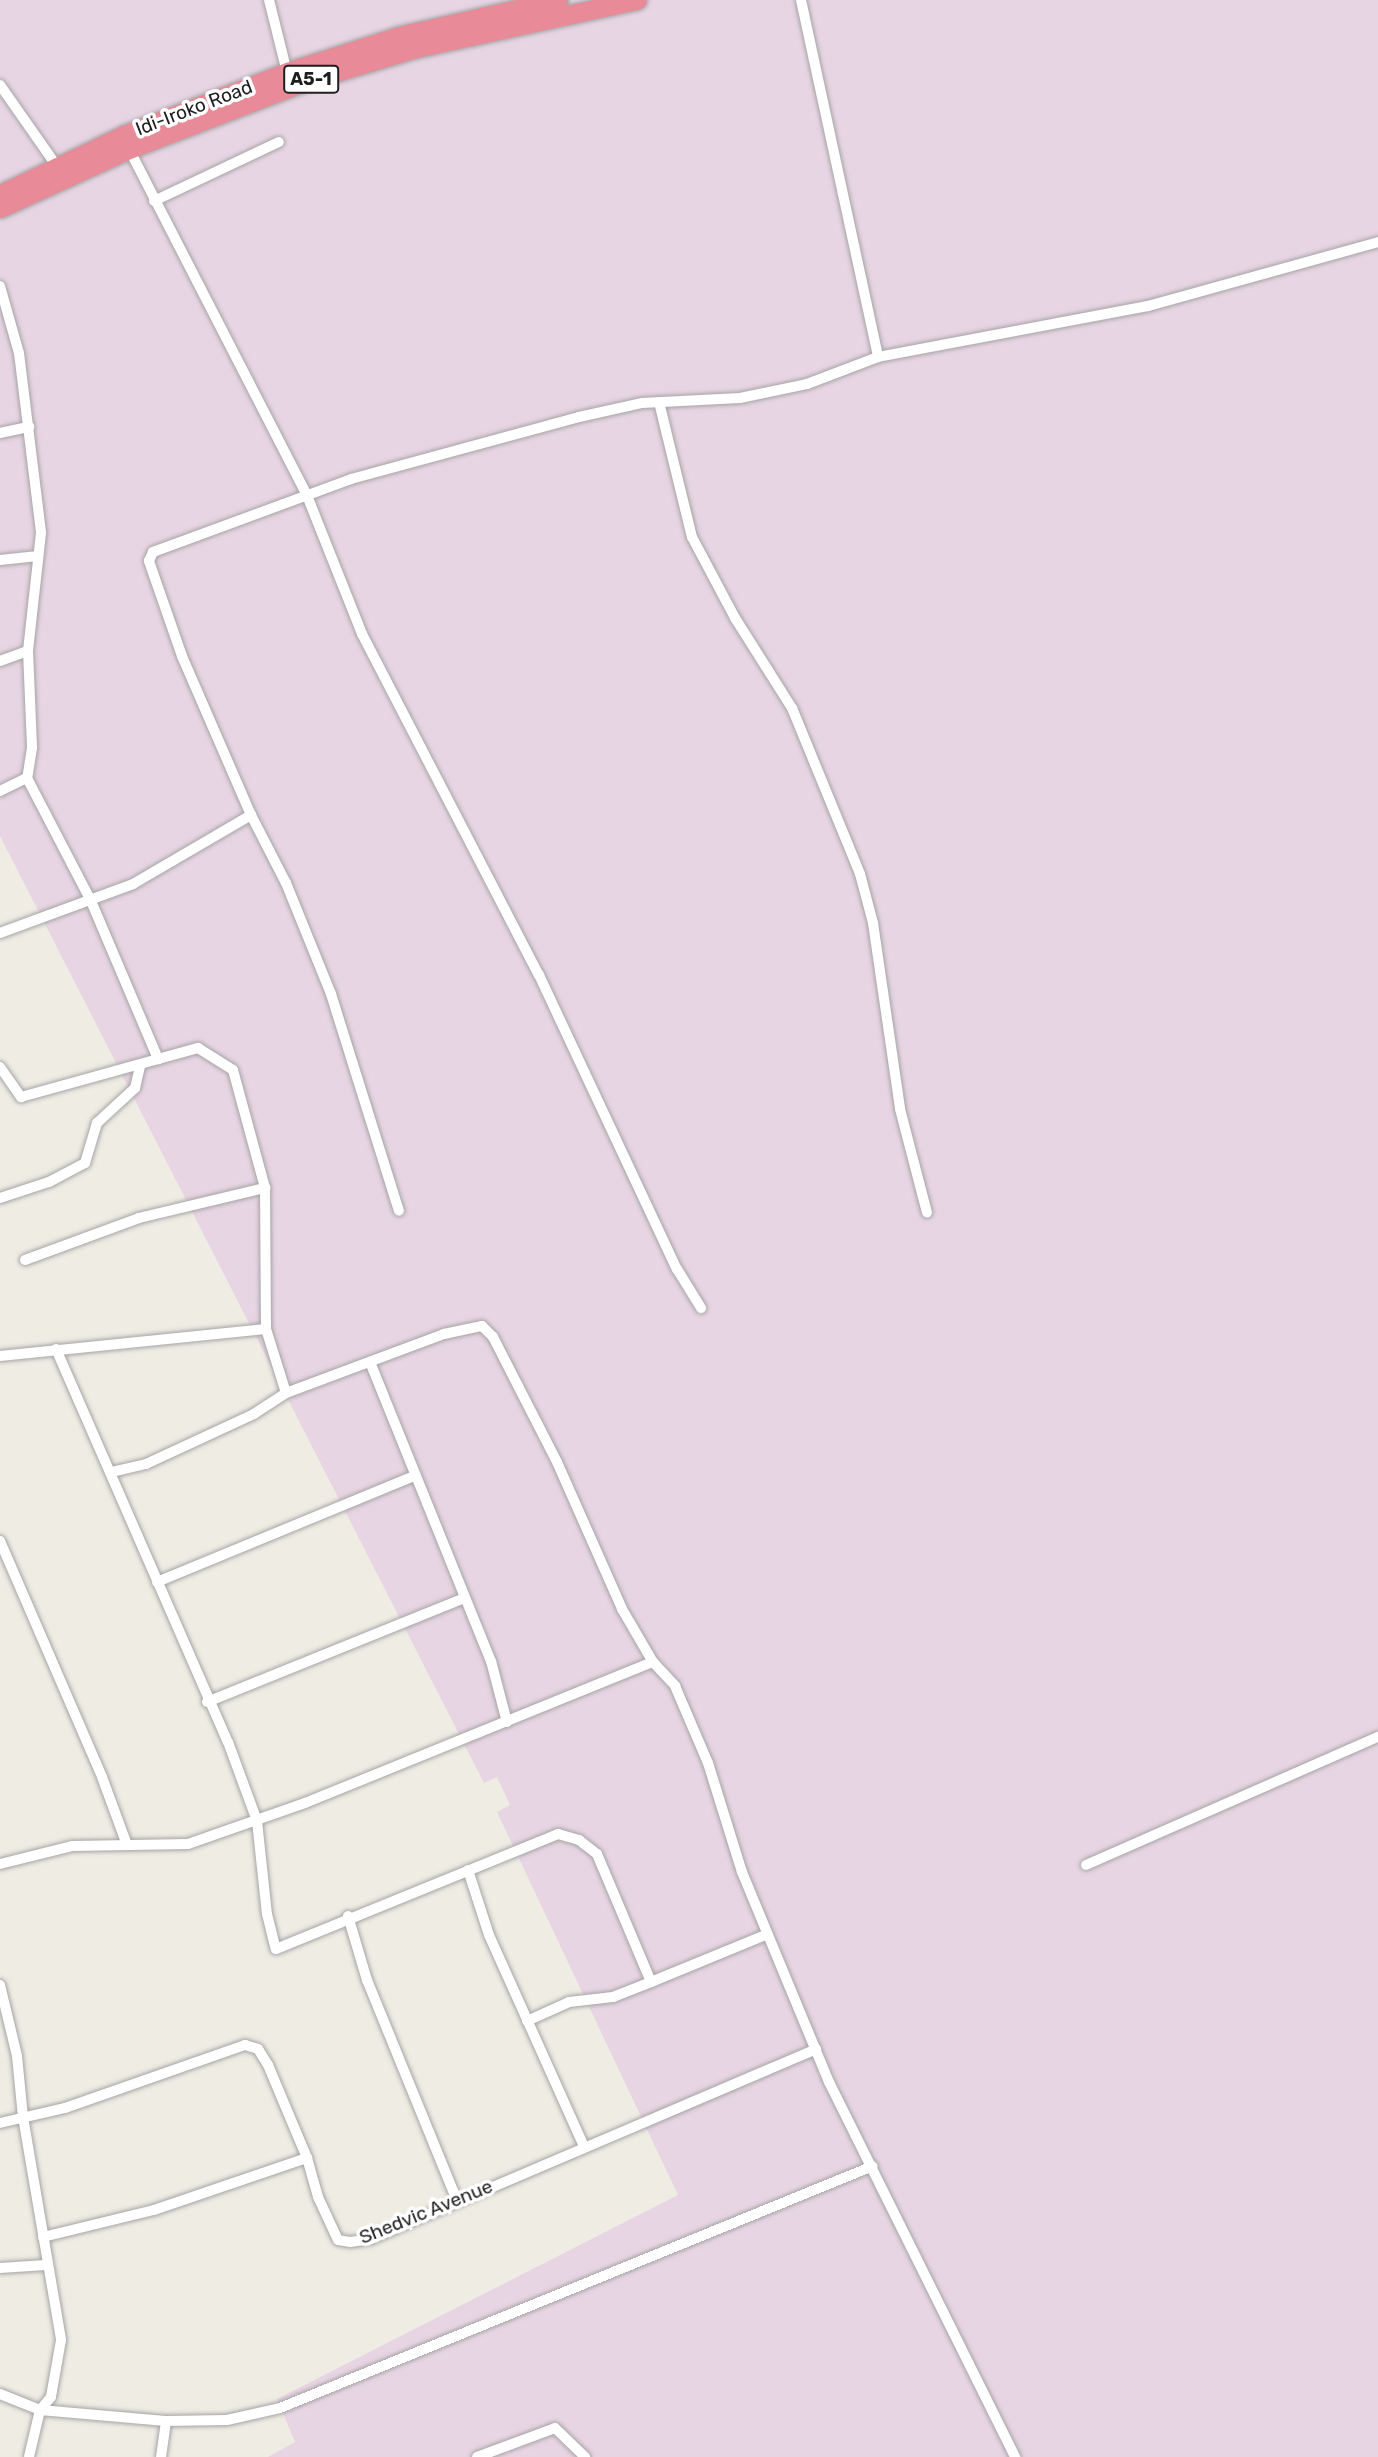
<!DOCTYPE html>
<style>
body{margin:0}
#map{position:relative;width:1378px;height:2457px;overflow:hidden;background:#efece4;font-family:Rubik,sans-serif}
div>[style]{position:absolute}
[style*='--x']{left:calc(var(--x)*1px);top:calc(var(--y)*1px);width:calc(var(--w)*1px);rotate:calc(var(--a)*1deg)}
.industrial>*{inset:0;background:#e8d5e4}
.roads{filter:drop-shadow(0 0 2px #a5a5a5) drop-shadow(0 0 2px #a5a5a5)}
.street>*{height:10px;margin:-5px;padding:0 5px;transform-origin:5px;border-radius:5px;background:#fff}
.highway>*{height:19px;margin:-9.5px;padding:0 9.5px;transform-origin:9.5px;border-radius:9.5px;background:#e88a97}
span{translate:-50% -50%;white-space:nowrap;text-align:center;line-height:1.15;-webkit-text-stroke:7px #fff;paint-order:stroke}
.shield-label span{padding:2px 5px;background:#fff;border:2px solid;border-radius:5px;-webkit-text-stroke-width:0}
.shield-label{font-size:18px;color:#1e1e1e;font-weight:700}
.street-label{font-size:19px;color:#1e1e1e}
</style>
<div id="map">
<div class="industrial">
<i style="clip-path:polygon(0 0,1378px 0,1378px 2457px,268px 2457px,295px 2442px,277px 2399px,678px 2195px,497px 1812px,510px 1805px,497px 1777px,484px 1783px,0 836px)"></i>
</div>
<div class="roads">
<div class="street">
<i style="--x:269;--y:0;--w:74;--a:76"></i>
<i style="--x:801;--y:0;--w:365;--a:77.8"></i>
<i style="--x:0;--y:85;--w:98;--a:55"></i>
<i style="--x:129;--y:149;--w:392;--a:62.8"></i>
<i style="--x:308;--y:498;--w:146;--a:68.3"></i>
<i style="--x:362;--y:634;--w:384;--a:62.6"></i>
<i style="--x:539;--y:975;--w:325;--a:64.9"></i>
<i style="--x:677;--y:1269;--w:46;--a:58.4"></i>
<i style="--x:154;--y:201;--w:138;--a:-25.3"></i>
<i style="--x:0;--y:286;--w:70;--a:74.2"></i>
<i style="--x:19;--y:353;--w:181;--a:83"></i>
<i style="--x:41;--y:533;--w:119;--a:96.3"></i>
<i style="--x:28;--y:651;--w:97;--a:87.6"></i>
<i style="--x:32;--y:748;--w:30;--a:99"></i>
<i style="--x:27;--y:778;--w:139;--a:62.5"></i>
<i style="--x:91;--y:901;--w:172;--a:67"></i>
<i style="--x:659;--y:402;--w:139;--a:76.3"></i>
<i style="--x:692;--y:537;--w:92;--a:62"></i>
<i style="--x:735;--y:618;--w:107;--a:57.7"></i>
<i style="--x:792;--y:708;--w:179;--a:67.7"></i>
<i style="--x:860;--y:874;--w:51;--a:75.1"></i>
<i style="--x:873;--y:923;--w:188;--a:81.7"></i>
<i style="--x:900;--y:1109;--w:107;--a:75.4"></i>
<i style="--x:0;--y:433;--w:30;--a:-12"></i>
<i style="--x:0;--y:560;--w:38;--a:-6"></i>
<i style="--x:0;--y:661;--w:30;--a:-20"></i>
<i style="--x:0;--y:791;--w:30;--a:-26"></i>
<i style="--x:251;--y:815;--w:173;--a:-113.5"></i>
<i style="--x:182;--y:656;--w:101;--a:-109.2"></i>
<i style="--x:149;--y:561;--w:10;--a:-66"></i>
<i style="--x:153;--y:552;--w:211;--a:-20.2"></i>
<i style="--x:351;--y:479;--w:236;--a:-15.2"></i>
<i style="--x:579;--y:417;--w:65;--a:-12.5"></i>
<i style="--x:642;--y:403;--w:98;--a:-2.9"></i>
<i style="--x:740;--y:398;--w:68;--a:-11.8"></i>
<i style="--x:807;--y:384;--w:76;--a:-20.8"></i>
<i style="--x:878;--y:357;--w:275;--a:-10.7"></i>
<i style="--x:1148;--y:306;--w:239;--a:-15.5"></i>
<i style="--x:0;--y:933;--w:142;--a:-20.2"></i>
<i style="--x:133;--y:884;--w:137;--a:-30.3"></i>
<i style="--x:251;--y:815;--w:76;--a:62.8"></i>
<i style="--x:286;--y:883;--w:120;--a:67.9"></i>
<i style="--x:331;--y:994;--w:227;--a:72.6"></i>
<i style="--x:0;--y:1067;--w:37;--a:55"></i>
<i style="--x:21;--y:1097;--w:184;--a:-15.5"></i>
<i style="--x:198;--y:1048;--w:41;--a:32.2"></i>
<i style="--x:233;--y:1070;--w:122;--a:74.8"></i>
<i style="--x:265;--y:1188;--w:141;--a:89.6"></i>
<i style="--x:266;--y:1329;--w:67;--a:72.6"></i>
<i style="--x:286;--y:1393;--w:38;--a:147"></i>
<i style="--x:254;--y:1414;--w:119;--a:155.2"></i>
<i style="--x:146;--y:1464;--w:36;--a:167"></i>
<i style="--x:0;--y:1198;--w:52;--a:-18.1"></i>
<i style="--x:49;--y:1182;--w:41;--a:-27.8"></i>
<i style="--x:85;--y:1163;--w:42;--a:-73.3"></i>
<i style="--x:97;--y:1123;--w:52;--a:-42.6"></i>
<i style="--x:135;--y:1088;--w:23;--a:-77"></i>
<i style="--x:25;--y:1260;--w:121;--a:-20.2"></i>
<i style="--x:139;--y:1218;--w:130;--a:-13.4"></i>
<i style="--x:56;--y:1349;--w:429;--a:66.4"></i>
<i style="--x:228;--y:1742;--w:84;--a:69.8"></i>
<i style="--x:257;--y:1821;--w:94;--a:83.9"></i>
<i style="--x:267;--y:1914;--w:36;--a:76"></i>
<i style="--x:276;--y:1949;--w:305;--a:-22.2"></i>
<i style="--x:558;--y:1834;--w:22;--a:16"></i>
<i style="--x:579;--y:1840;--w:23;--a:38"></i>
<i style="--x:597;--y:1854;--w:139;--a:67.1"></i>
<i style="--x:651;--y:1982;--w:126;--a:-22.3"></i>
<i style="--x:0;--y:1356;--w:267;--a:-5.8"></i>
<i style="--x:370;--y:1362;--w:323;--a:68"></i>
<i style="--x:491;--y:1661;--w:63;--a:75.3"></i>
<i style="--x:286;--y:1393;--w:169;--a:-20.5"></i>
<i style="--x:444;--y:1334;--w:39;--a:-12"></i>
<i style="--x:482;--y:1326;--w:16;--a:45"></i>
<i style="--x:493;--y:1337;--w:140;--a:62.9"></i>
<i style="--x:557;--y:1462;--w:161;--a:66.1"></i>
<i style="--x:622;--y:1609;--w:61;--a:59.7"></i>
<i style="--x:653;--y:1662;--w:33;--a:47"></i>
<i style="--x:675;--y:1686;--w:84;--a:66.8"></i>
<i style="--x:708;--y:1763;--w:114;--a:72.7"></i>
<i style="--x:742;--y:1872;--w:227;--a:67.5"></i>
<i style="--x:829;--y:2082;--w:419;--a:63.6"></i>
<i style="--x:0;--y:1541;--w:257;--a:66.6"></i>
<i style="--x:102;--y:1777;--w:72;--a:69.8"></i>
<i style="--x:157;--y:1582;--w:278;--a:-22.4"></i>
<i style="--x:207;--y:1702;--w:278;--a:-22"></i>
<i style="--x:0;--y:1864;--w:74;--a:-14"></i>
<i style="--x:72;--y:1846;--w:116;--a:-1"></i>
<i style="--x:188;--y:1844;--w:124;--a:-19.3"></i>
<i style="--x:305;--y:1803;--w:375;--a:-22.1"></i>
<i style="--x:1086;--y:1865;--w:319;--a:-23.7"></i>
<i style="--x:468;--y:1870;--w:68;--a:72.1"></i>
<i style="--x:489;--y:1935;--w:231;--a:65.8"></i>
<i style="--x:348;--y:1916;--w:67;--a:73.5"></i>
<i style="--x:367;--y:1980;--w:238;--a:67.8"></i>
<i style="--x:0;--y:1985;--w:73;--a:76.5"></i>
<i style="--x:17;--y:2056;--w:61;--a:84.4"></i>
<i style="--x:23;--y:2117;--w:226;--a:80.3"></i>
<i style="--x:61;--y:2340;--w:58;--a:100"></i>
<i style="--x:51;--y:2397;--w:17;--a:130"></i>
<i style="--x:40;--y:2410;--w:48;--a:103.2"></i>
<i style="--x:527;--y:2021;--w:46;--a:-24.3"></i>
<i style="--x:569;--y:2002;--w:44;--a:-6.5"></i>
<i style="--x:613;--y:1997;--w:41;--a:-21.5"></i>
<i style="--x:0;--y:2123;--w:67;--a:-13"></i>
<i style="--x:65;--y:2108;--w:191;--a:-19.3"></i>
<i style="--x:245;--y:2045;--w:14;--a:17"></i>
<i style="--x:258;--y:2049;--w:19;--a:58"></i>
<i style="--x:268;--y:2065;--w:101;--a:67.2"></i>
<i style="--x:307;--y:2158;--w:41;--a:74.2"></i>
<i style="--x:318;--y:2197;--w:47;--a:65.1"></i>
<i style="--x:338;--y:2240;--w:12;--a:9"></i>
<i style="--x:350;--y:2242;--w:21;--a:-8"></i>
<i style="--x:371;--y:2239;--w:484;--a:-23.1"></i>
<i style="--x:43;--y:2237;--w:114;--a:-13.7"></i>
<i style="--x:154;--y:2210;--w:162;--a:-18.8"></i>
<i style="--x:0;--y:2268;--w:46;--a:-3.7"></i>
<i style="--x:0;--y:2394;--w:43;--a:21.8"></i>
<i style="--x:40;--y:2410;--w:126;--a:5"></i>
<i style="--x:166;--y:2421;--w:61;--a:-0.9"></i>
<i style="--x:227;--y:2420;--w:54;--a:-12.8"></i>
<i style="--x:280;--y:2408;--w:640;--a:-22.2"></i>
<i style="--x:161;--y:2457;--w:36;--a:-82"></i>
<i style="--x:477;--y:2457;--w:83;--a:-20.4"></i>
<i style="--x:555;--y:2428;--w:42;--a:44"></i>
</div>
<div class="highway">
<i style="--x:5;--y:192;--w:132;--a:-25.6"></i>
<i style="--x:124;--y:135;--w:175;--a:-21.1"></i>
<i style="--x:287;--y:72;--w:118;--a:-17.8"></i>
<i style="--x:399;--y:36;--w:163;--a:-12.8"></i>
<i style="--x:0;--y:208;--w:142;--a:-24.6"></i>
<i style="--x:129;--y:149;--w:190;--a:-21"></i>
<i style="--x:306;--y:81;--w:115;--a:-16.7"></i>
<i style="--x:416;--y:48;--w:226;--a:-12.3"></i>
</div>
</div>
<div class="shield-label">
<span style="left:311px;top:79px">A5-1</span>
</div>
<div class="street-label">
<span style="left:194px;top:108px;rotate:-21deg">Idi-Iroko Road</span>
<span style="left:426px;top:2212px;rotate:-22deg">Shedvic Avenue</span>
</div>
</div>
